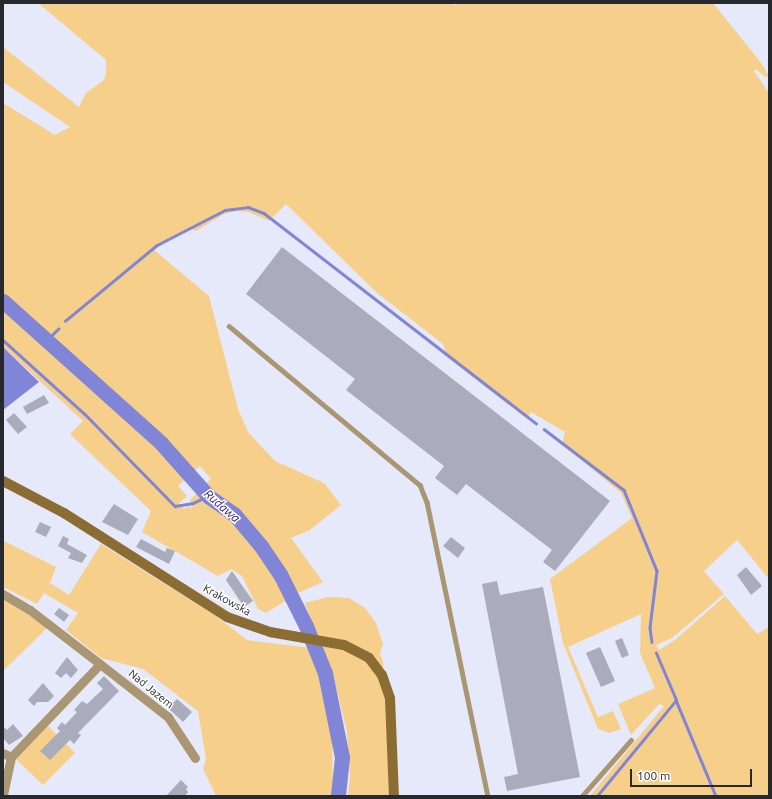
<!DOCTYPE html>
<style>
body{margin:0}
#map{position:relative;width:772px;height:799px;overflow:hidden;background:#e6e9fa;font-family:Ubuntu,sans-serif}
div>[style]{position:absolute}
[style*='--x']{left:calc(var(--x)*1px);top:calc(var(--y)*1px);width:calc(var(--w)*1px);rotate:calc(var(--a)*1deg)}
.green>*{inset:0;background:#f6cf8a}
.water>*{inset:0;background:#8085d7}
.stream>*{height:2.5px;margin:-1.25px;padding:0 1.25px;transform-origin:1.25px;border-radius:1.25px;background:#8085d7}
.river>*{height:15px;margin:-7.5px;padding:0 7.5px;transform-origin:7.5px;border-radius:7.5px;background:#8085d7}
.building>*{inset:0;background:#aaacbc}
.lane>*{height:4.5px;margin:-2.25px;padding:0 2.25px;transform-origin:2.25px;border-radius:2.25px;background:#aa9672}
.street>*{height:9px;margin:-4.5px;padding:0 4.5px;transform-origin:4.5px;border-radius:4.5px;background:#aa9672}
.secondary>*{height:10px;margin:-5px;padding:0 5px;transform-origin:5px;border-radius:5px;background:#8b6d34}
span{translate:-50% -50%;white-space:nowrap;text-align:center;line-height:1.15;-webkit-text-stroke:3px #fff;paint-order:stroke}
.street-label{font-size:11px;color:#28292f}
.water-label{font-size:12px;color:#231173;font-style:italic}
.frame{position:absolute;inset:0;border:4px solid #28292f;pointer-events:none}
.scale{position:absolute;left:630px;top:769px;width:122px;height:18px;box-sizing:border-box;border:2px solid #28292f;border-top:0;padding-left:5px;font-size:12px;line-height:14px;white-space:nowrap;color:#28292f;-webkit-text-stroke:3px #fff;paint-order:stroke}
</style>
<div id="map">
<div class="green">
<i style="clip-path:polygon(evenodd,38px 3px,455px 3px,454px 6px,459px 3px,713px 3px,762px 64px,769px 76px,765px 77px,756px 69px,754px 71px,769px 93px,769px 579px,737px 540px,704px 571px,724px 594px,672px 638px,656px 645px,659px 650px,675px 640px,725px 596px,757px 634px,769px 627px,769px 796px,590px 796px,664px 706px,659px 704px,631px 735px,618px 704px,655px 688px,640px 653px,641px 614px,568px 647px,598px 717px,613px 711px,621px 729px,609px 733px,598px 729px,563px 643px,550px 579px,632px 518px,621px 493px,562px 444px,565px 432px,531px 412px,527px 419px,447px 357px,443px 344px,377px 293px,286px 204px,269px 221px,249px 212px,236px 211px,224px 214px,196px 231px,189px 228px,154px 250px,209px 296px,238px 409px,248px 432px,275px 461px,324px 483px,341px 505px,310px 530px,291px 538px,323px 582px,298px 593px,266px 613px,258px 609px,242px 576px,231px 569px,218px 576px,142px 532px,151px 511px,70px 434px,83px 421px,3px 347px,3px 103px,55px 135px,70px 127px,3px 82px,3px 47px,79px 107px,86px 93px,104px 80px,106px 72px,106px 60px,38px 3px,200px 466px,211px 479px,190px 500px,192px 509px,189px 506px,184px 509px,179px 503px,187px 496px,178px 486px,200px 466px)"></i>
<i style="clip-path:polygon(4px 541px,56px 567px,50px 583px,69px 595px,101px 544px,216px 616px,247px 640px,311px 648px,332px 725px,333px 796px,216px 796px,203px 769px,206px 759px,198px 711px,143px 669px,101px 658px,66px 630px,78px 613px,44px 593px,37px 604px,3px 587px)"></i>
<i style="clip-path:polygon(328px 597px,349px 598px,365px 608px,376px 623px,383px 644px,380px 653px,383px 662px,387px 722px,389px 796px,348px 796px,350px 775px,347px 732px,334px 678px,305px 603px)"></i>
<i style="clip-path:polygon(3px 599px,48px 627px,3px 671px)"></i>
<i style="clip-path:polygon(48px 726px,75px 753px,43px 785px,16px 759px)"></i>
</div>
<div class="water">
<i style="clip-path:polygon(3px 347px,39px 382px,3px 410px)"></i>
</div>
<div class="stream">
<i style="--x:65;--y:321;--w:119;--a:-39.6"></i>
<i style="--x:157;--y:245;--w:76;--a:-27.2"></i>
<i style="--x:225;--y:210;--w:23;--a:-7"></i>
<i style="--x:248;--y:207;--w:17;--a:21"></i>
<i style="--x:264;--y:213;--w:344;--a:37.7"></i>
<i style="--x:3;--y:340;--w:110;--a:42.1"></i>
<i style="--x:85;--y:414;--w:129;--a:45.6"></i>
<i style="--x:175;--y:506;--w:18;--a:-9"></i>
<i style="--x:193;--y:503;--w:17;--a:-25"></i>
<i style="--x:47;--y:340;--w:16;--a:-45"></i>
<i style="--x:544;--y:429;--w:101;--a:37.3"></i>
<i style="--x:624;--y:490;--w:87;--a:67.8"></i>
<i style="--x:657;--y:571;--w:57;--a:97"></i>
<i style="--x:650;--y:628;--w:14;--a:82"></i>
<i style="--x:676;--y:700;--w:104;--a:67.4"></i>
<i style="--x:597;--y:796;--w:124;--a:-50.5"></i>
<i style="--x:676;--y:700;--w:51;--a:-113.1"></i>
</div>
<div class="river">
<i style="--x:3;--y:301;--w:212;--a:41.9"></i>
<i style="--x:161;--y:443;--w:71;--a:48.4"></i>
<i style="--x:208;--y:496;--w:32;--a:35"></i>
<i style="--x:234;--y:514;--w:42;--a:49.8"></i>
<i style="--x:261;--y:546;--w:34;--a:56"></i>
<i style="--x:280;--y:574;--w:58;--a:63.4"></i>
<i style="--x:306;--y:626;--w:51;--a:68"></i>
<i style="--x:325;--y:673;--w:86;--a:78.6"></i>
<i style="--x:342;--y:757;--w:39;--a:96"></i>
</div>
<div class="building">
<i style="clip-path:polygon(282px 247px,610px 501px,555px 571px,543px 562px,552px 550px,466px 484px,457px 495px,435px 478px,444px 466px,346px 390px,355px 379px,246px 294px)"></i>
<i style="clip-path:polygon(44px 395px,49px 403px,27px 414px,23px 407px)"></i>
<i style="clip-path:polygon(14px 413px,27px 427px,18px 434px,6px 420px)"></i>
<i style="clip-path:polygon(114px 504px,138px 519px,128px 535px,102px 522px)"></i>
<i style="clip-path:polygon(40px 522px,51px 527px,46px 537px,35px 532px)"></i>
<i style="clip-path:polygon(63px 536px,69px 539px,67px 544px,87px 555px,82px 563px,68px 558px,71px 553px,58px 546px)"></i>
<i style="clip-path:polygon(451px 537px,465px 548px,458px 558px,443px 546px)"></i>
<i style="clip-path:polygon(141px 539px,165px 552px,167px 548px,175px 551px,169px 564px,136px 547px)"></i>
<i style="clip-path:polygon(746px 567px,762px 586px,751px 595px,737px 575px)"></i>
<i style="clip-path:polygon(232px 571px,253px 601px,244px 607px,226px 580px)"></i>
<i style="clip-path:polygon(497px 581px,500px 595px,543px 587px,580px 777px,507px 791px,504px 777px,518px 774px,482px 584px)"></i>
<i style="clip-path:polygon(59px 608px,69px 615px,64px 622px,54px 614px)"></i>
<i style="clip-path:polygon(622px 638px,629px 655px,622px 658px,615px 641px)"></i>
<i style="clip-path:polygon(600px 647px,615px 681px,601px 687px,586px 653px)"></i>
<i style="clip-path:polygon(67px 657px,78px 670px,71px 678px,66px 673px,61px 678px,55px 673px)"></i>
<i style="clip-path:polygon(104px 676px,119px 691px,78px 733px,81px 735px,74px 744px,70px 740px,50px 760px,40px 751px,60px 731px,57px 728px,62px 722px,65px 725px,77px 712px,74px 710px,82px 701px,87px 704px,103px 689px,97px 683px)"></i>
<i style="clip-path:polygon(43px 683px,54px 696px,48px 702px,37px 702px,34px 706px,28px 700px)"></i>
<i style="clip-path:polygon(177px 699px,192px 712px,183px 722px,168px 708px)"></i>
<i style="clip-path:polygon(13px 724px,23px 736px,9px 745px,3px 738px,3px 726px,7px 730px)"></i>
<i style="clip-path:polygon(181px 780px,188px 787px,186px 789px,188px 792px,185px 796px,166px 796px)"></i>
</div>
<div class="lane">
<i style="--x:229;--y:326;--w:249;--a:39.8"></i>
<i style="--x:420;--y:485;--w:18;--a:68"></i>
<i style="--x:427;--y:502;--w:300;--a:78.3"></i>
<i style="--x:582;--y:796;--w:74;--a:-48.8"></i>
</div>
<div class="street">
<i style="--x:3;--y:594;--w:31;--a:31"></i>
<i style="--x:30;--y:610;--w:88;--a:37.6"></i>
<i style="--x:100;--y:664;--w:129;--a:133.7"></i>
<i style="--x:100;--y:664;--w:86;--a:37.9"></i>
<i style="--x:168;--y:717;--w:49;--a:56.6"></i>
<i style="--x:3;--y:753;--w:9;--a:27"></i>
<i style="--x:11;--y:757;--w:40;--a:102"></i>
</div>
<div class="secondary">
<i style="--x:3;--y:481;--w:69;--a:27.7"></i>
<i style="--x:64;--y:513;--w:193;--a:32.5"></i>
<i style="--x:227;--y:617;--w:46;--a:19.2"></i>
<i style="--x:270;--y:632;--w:75;--a:10"></i>
<i style="--x:344;--y:645;--w:28;--a:27"></i>
<i style="--x:369;--y:658;--w:21;--a:53"></i>
<i style="--x:382;--y:675;--w:24;--a:71"></i>
<i style="--x:390;--y:698;--w:98;--a:87.7"></i>
</div>
<div class="street-label">
<span style="left:227px;top:600px;rotate:29deg">Krakowska</span>
<span style="left:151px;top:689px;rotate:39deg">Nad Jazem</span>
</div>
<div class="water-label">
<span style="left:222px;top:506px;rotate:41deg">Rudawa</span>
</div>
<div class="frame"></div>
<div class="scale">100 m</div>
</div>
